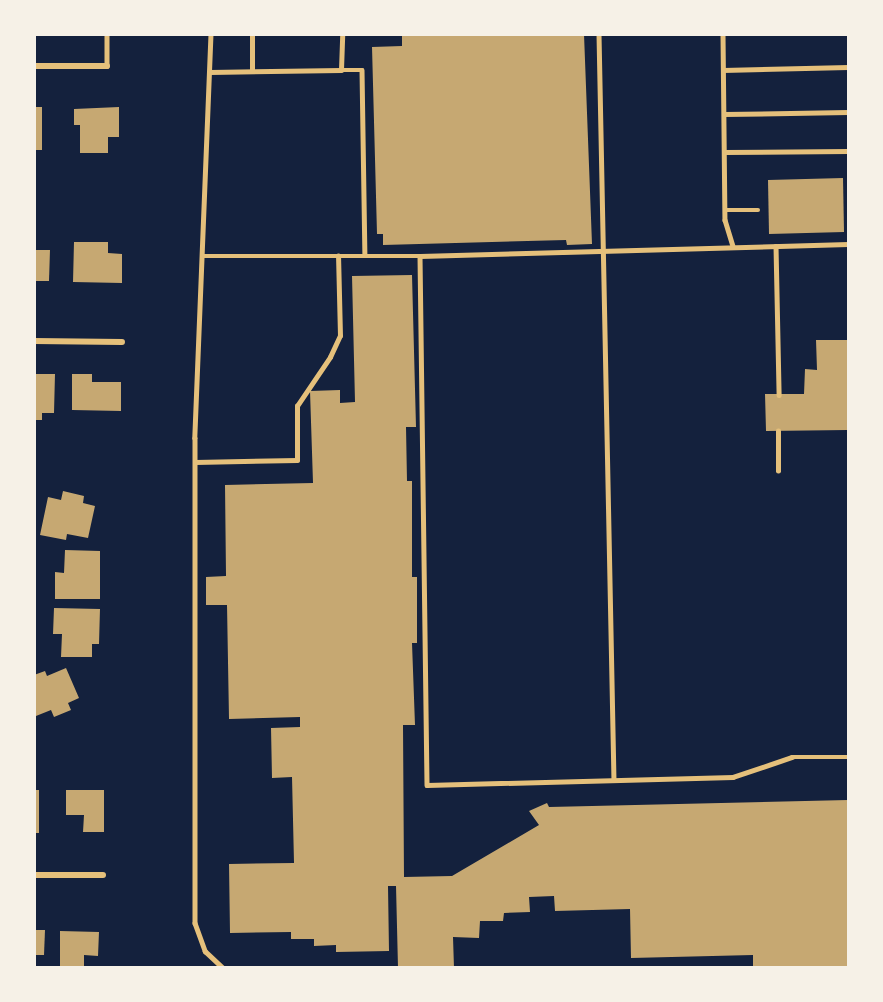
<!DOCTYPE html>
<style>
body{margin:0}
#map{position:relative;width:883px;height:1002px;overflow:hidden;background:#14213d;font-family:"Roboto Condensed",sans-serif}
div>[style]{position:absolute}
[style*='--x']{left:calc(var(--x)*1px);top:calc(var(--y)*1px);width:calc(var(--w)*1px);rotate:calc(var(--a)*1deg)}
.building>*{inset:0;background:#c6a872}
.service>*{height:4.5px;margin:-2.25px;padding:0 2.25px;transform-origin:2.25px;border-radius:2.25px;background:#e5c07b}
.minor>*{height:6px;margin:-3px;padding:0 3px;transform-origin:3px;border-radius:3px;background:#e5c07b}
span{translate:-50% -50%;white-space:nowrap;text-align:center;line-height:1.15;-webkit-text-stroke:5px #f6f1e7;paint-order:stroke}
.frame{position:absolute;inset:0;border:36px solid #f6f1e7;pointer-events:none}
</style>
<div id="map">
<div class="building">
<i style="clip-path:polygon(402px 34px,584px 34px,592px 244px,567px 245px,566px 240px,383px 245px,383px 234px,377px 234px,372px 47px,402px 46px)"></i>
<i style="clip-path:polygon(34px 107px,42px 107px,42px 150px,34px 150px)"></i>
<i style="clip-path:polygon(119px 107px,119px 137px,108px 137px,108px 153px,80px 153px,80px 125px,74px 125px,74px 109px)"></i>
<i style="clip-path:polygon(843px 178px,844px 232px,769px 234px,768px 180px)"></i>
<i style="clip-path:polygon(74px 242px,108px 242px,108px 253px,122px 254px,122px 283px,73px 282px)"></i>
<i style="clip-path:polygon(34px 250px,50px 250px,49px 281px,34px 281px)"></i>
<i style="clip-path:polygon(412px 275px,416px 427px,406px 427px,407px 481px,412px 481px,412px 577px,417px 577px,417px 643px,412px 643px,415px 725px,403px 725px,404px 877px,452px 876px,539px 825px,529px 811px,547px 803px,549px 807px,848px 800px,848px 968px,753px 968px,753px 955px,631px 958px,630px 909px,555px 911px,554px 896px,529px 897px,530px 912px,504px 913px,503px 921px,480px 921px,479px 938px,453px 937px,454px 968px,398px 968px,396px 886px,388px 886px,389px 951px,336px 952px,336px 945px,314px 946px,314px 939px,291px 939px,291px 932px,230px 933px,229px 864px,294px 863px,292px 777px,272px 778px,271px 728px,300px 727px,300px 717px,229px 719px,227px 605px,206px 605px,206px 577px,226px 576px,225px 485px,313px 483px,310px 391px,340px 390px,340px 403px,355px 402px,352px 276px)"></i>
<i style="clip-path:polygon(816px 340px,848px 340px,848px 430px,766px 431px,765px 394px,804px 394px,805px 369px,817px 370px)"></i>
<i style="clip-path:polygon(34px 374px,55px 374px,54px 413px,42px 413px,42px 420px,34px 420px)"></i>
<i style="clip-path:polygon(72px 374px,92px 374px,92px 382px,121px 382px,121px 411px,72px 410px)"></i>
<i style="clip-path:polygon(63px 491px,84px 496px,83px 503px,95px 506px,88px 538px,67px 534px,66px 540px,40px 535px,48px 497px,61px 500px)"></i>
<i style="clip-path:polygon(65px 550px,100px 551px,100px 599px,55px 599px,55px 572px,64px 573px)"></i>
<i style="clip-path:polygon(54px 608px,100px 609px,99px 644px,92px 644px,92px 657px,61px 657px,62px 634px,53px 634px)"></i>
<i style="clip-path:polygon(66px 668px,79px 698px,68px 703px,71px 710px,54px 717px,51px 710px,36px 716px,34px 675px,45px 671px,47px 676px)"></i>
<i style="clip-path:polygon(34px 790px,39px 790px,39px 833px,34px 833px)"></i>
<i style="clip-path:polygon(66px 790px,104px 790px,104px 832px,83px 832px,84px 815px,66px 815px)"></i>
<i style="clip-path:polygon(34px 930px,45px 930px,44px 955px,34px 955px)"></i>
<i style="clip-path:polygon(60px 931px,99px 932px,98px 956px,84px 955px,84px 966px,60px 966px)"></i>
</div>
<div class="service">
<i style="--x:107;--y:34;--w:32;--a:90"></i>
<i style="--x:211;--y:34;--w:404;--a:92.3"></i>
<i style="--x:195;--y:438;--w:485;--a:90"></i>
<i style="--x:195;--y:923;--w:30;--a:70"></i>
<i style="--x:205;--y:951;--w:25;--a:43"></i>
<i style="--x:599;--y:34;--w:746;--a:88.85"></i>
<i style="--x:723;--y:34;--w:186;--a:89.4"></i>
<i style="--x:725;--y:220;--w:28;--a:73"></i>
<i style="--x:341;--y:70;--w:21;--a:0"></i>
<i style="--x:362;--y:70;--w:185;--a:89.1"></i>
<i style="--x:723;--y:70;--w:125;--a:-1.4"></i>
<i style="--x:252;--y:71;--w:37;--a:-90"></i>
<i style="--x:210;--y:72;--w:131;--a:-0.9"></i>
<i style="--x:341;--y:70;--w:36;--a:-88"></i>
<i style="--x:724;--y:114;--w:124;--a:-0.9"></i>
<i style="--x:724;--y:152;--w:124;--a:-0.5"></i>
<i style="--x:725;--y:210;--w:33;--a:0"></i>
<i style="--x:776;--y:246;--w:149;--a:88.8"></i>
<i style="--x:202;--y:256;--w:218;--a:0"></i>
<i style="--x:420;--y:256;--w:428;--a:-1.6"></i>
<i style="--x:420;--y:256;--w:529;--a:89.24"></i>
<i style="--x:427;--y:785;--w:306;--a:-1.5"></i>
<i style="--x:733;--y:777;--w:62;--a:-18.7"></i>
<i style="--x:792;--y:757;--w:56;--a:0"></i>
<i style="--x:195;--y:462;--w:102;--a:-1.1"></i>
<i style="--x:297;--y:460;--w:54;--a:-90"></i>
<i style="--x:297;--y:406;--w:59;--a:-56"></i>
<i style="--x:330;--y:357;--w:23;--a:-65"></i>
<i style="--x:340;--y:336;--w:80;--a:-91.4"></i>
<i style="--x:778;--y:471;--w:40;--a:-90"></i>
</div>
<div class="minor">
<i style="--x:34;--y:66;--w:73;--a:0"></i>
<i style="--x:34;--y:341;--w:88;--a:0.7"></i>
<i style="--x:34;--y:875;--w:69;--a:0"></i>
</div>
<div class="frame"></div>
</div>
